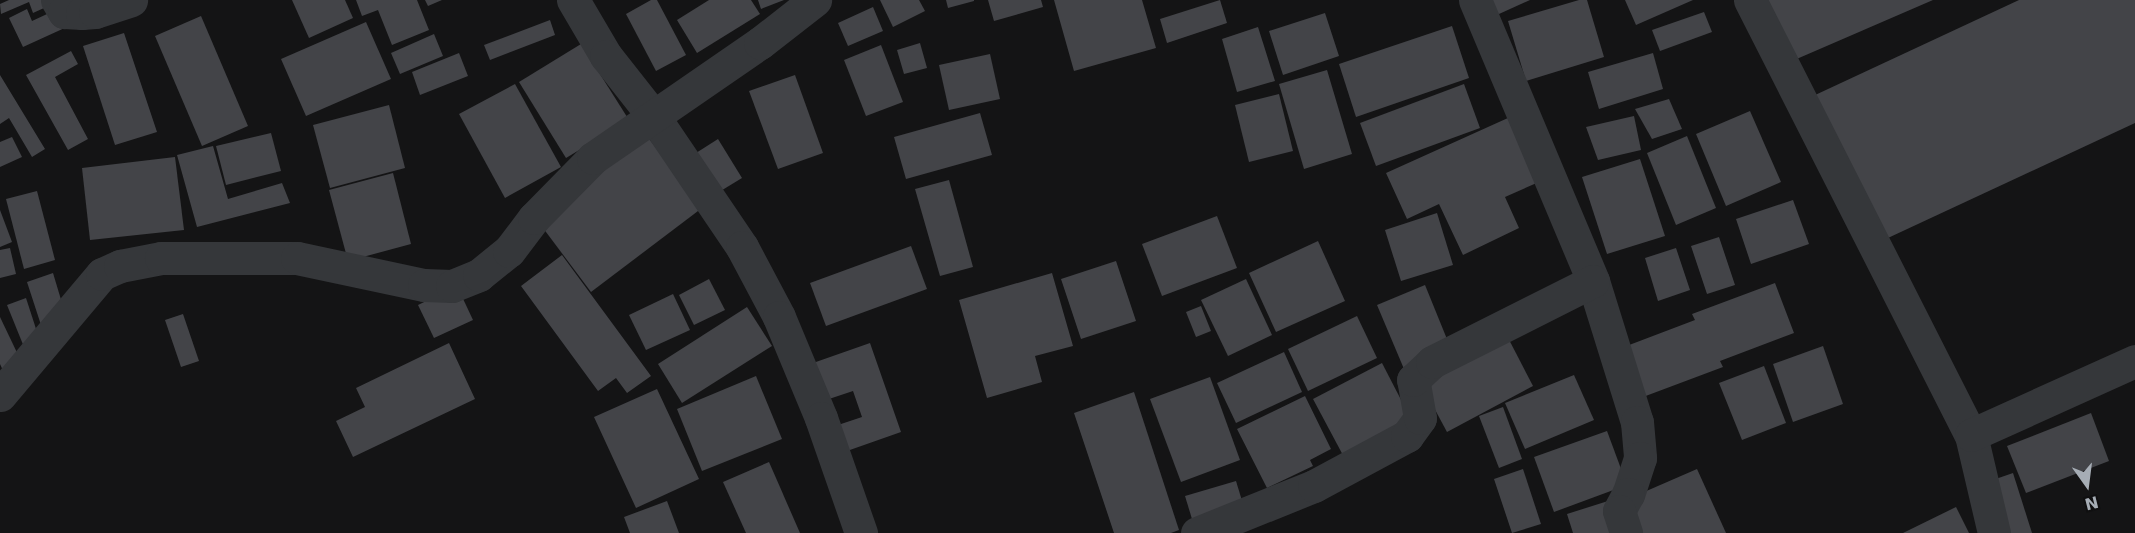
<!DOCTYPE html>
<style>
body{margin:0}
#map{position:relative;width:2135px;height:533px;overflow:hidden;background:#141415;font-family:"DejaVu Sans",sans-serif}
div>[style]{position:absolute}
[style*='--x']{left:calc(var(--x)*1px);top:calc(var(--y)*1px);width:calc(var(--w)*1px);rotate:calc(var(--a)*1deg)}
.building>*{inset:0;background:#434448}
.street>*{height:33px;margin:-16.5px;padding:0 16.5px;transform-origin:16.5px;border-radius:16.5px;background:#35373a}
span{translate:-50% -50%;white-space:nowrap;text-align:center;line-height:1.15;-webkit-text-stroke:4.5px #0f0f10;paint-order:stroke}
.north{position:absolute;left:2057px;top:455px;width:60px;height:60px;-webkit-text-stroke:4px #0f0f10;paint-order:stroke;rotate:166deg;font-size:16px;font-weight:700;line-height:24px;text-align:center;color:#a6adb5}
.north::after{content:'';display:block;margin:auto;width:21px;height:27px;background:#a6adb5;clip-path:polygon(50% 0,100% 100%,50% 72%,0 100%)}
</style>
<div id="map">
<div class="building">
<i style="clip-path:polygon(9px 0,54px 0,55px 3px,33px 13px,29px 2px,1px 14px,0 4px)"></i>
<i style="clip-path:polygon(292px 0,345px 0,353px 18px,309px 38px)"></i>
<i style="clip-path:polygon(356px 0,417px 0,429px 30px,392px 45px,378px 10px,362px 16px)"></i>
<i style="clip-path:polygon(425px 0,442px 0,428px 6px)"></i>
<i style="clip-path:polygon(651px 0,657px 0,686px 55px,656px 71px,626px 14px)"></i>
<i style="clip-path:polygon(709px 0,751px 0,760px 14px,697px 53px,677px 20px)"></i>
<i style="clip-path:polygon(758px 0,784px 0,761px 9px)"></i>
<i style="clip-path:polygon(880px 0,919px 0,925px 11px,893px 27px)"></i>
<i style="clip-path:polygon(946px 0,974px 0,974px 1px,948px 8px)"></i>
<i style="clip-path:polygon(988px 0,1041px 0,1043px 7px,994px 21px)"></i>
<i style="clip-path:polygon(1054px 0,1142px 0,1156px 48px,1074px 71px)"></i>
<i style="clip-path:polygon(1220px 0,1227px 23px,1167px 43px,1160px 19px)"></i>
<i style="clip-path:polygon(1479px 0,1530px 0,1488px 19px)"></i>
<i style="clip-path:polygon(1579px 0,1587px 0,1604px 57px,1526px 81px,1508px 21px)"></i>
<i style="clip-path:polygon(1625px 0,1693px 0,1636px 25px)"></i>
<i style="clip-path:polygon(1765px 0,1933px 0,1792px 61px)"></i>
<i style="clip-path:polygon(2019px 0,2135px 0,2135px 123px,1875px 244px,1813px 96px)"></i>
<i style="clip-path:polygon(873px 7px,883px 31px,848px 46px,838px 23px)"></i>
<i style="clip-path:polygon(60px 8px,69px 26px,23px 47px,9px 18px,27px 9px,32px 21px)"></i>
<i style="clip-path:polygon(1704px 12px,1712px 32px,1660px 51px,1652px 30px)"></i>
<i style="clip-path:polygon(1325px 13px,1339px 56px,1283px 75px,1269px 31px)"></i>
<i style="clip-path:polygon(201px 16px,248px 126px,202px 146px,155px 36px)"></i>
<i style="clip-path:polygon(550px 20px,555px 35px,490px 60px,484px 45px)"></i>
<i style="clip-path:polygon(366px 22px,391px 79px,306px 116px,281px 59px)"></i>
<i style="clip-path:polygon(1452px 26px,1469px 78px,1356px 117px,1339px 64px)"></i>
<i style="clip-path:polygon(1258px 27px,1275px 81px,1237px 92px,1222px 39px)"></i>
<i style="clip-path:polygon(124px 33px,157px 132px,115px 145px,83px 46px)"></i>
<i style="clip-path:polygon(434px 34px,443px 56px,400px 74px,391px 53px)"></i>
<i style="clip-path:polygon(920px 43px,927px 68px,904px 74px,897px 50px)"></i>
<i style="clip-path:polygon(581px 44px,629px 120px,566px 158px,519px 82px)"></i>
<i style="clip-path:polygon(881px 45px,903px 102px,866px 116px,844px 60px)"></i>
<i style="clip-path:polygon(71px 51px,78px 64px,55px 77px,88px 139px,68px 150px,26px 75px)"></i>
<i style="clip-path:polygon(459px 53px,468px 76px,420px 95px,412px 72px)"></i>
<i style="clip-path:polygon(1653px 53px,1663px 89px,1599px 109px,1588px 72px)"></i>
<i style="clip-path:polygon(990px 54px,1000px 99px,949px 110px,939px 65px)"></i>
<i style="clip-path:polygon(1327px 70px,1352px 154px,1304px 169px,1279px 84px)"></i>
<i style="clip-path:polygon(0 75px,45px 149px,32px 157px,9px 118px,0 124px)"></i>
<i style="clip-path:polygon(795px 75px,823px 153px,778px 169px,749px 91px)"></i>
<i style="clip-path:polygon(515px 84px,561px 167px,505px 198px,459px 114px)"></i>
<i style="clip-path:polygon(1464px 84px,1480px 128px,1376px 166px,1360px 123px)"></i>
<i style="clip-path:polygon(1279px 94px,1293px 151px,1249px 162px,1235px 105px)"></i>
<i style="clip-path:polygon(1669px 99px,1682px 129px,1652px 139px,1635px 109px)"></i>
<i style="clip-path:polygon(389px 105px,405px 168px,330px 188px,313px 125px)"></i>
<i style="clip-path:polygon(1750px 111px,1781px 182px,1726px 206px,1696px 134px)"></i>
<i style="clip-path:polygon(980px 113px,992px 155px,906px 179px,894px 137px)"></i>
<i style="clip-path:polygon(1519px 113px,1548px 178px,1505px 197px,1519px 228px,1463px 255px,1439px 204px,1407px 219px,1386px 173px)"></i>
<i style="clip-path:polygon(1634px 116px,1641px 150px,1598px 160px,1586px 127px)"></i>
<i style="clip-path:polygon(271px 133px,281px 171px,226px 185px,216px 146px)"></i>
<i style="clip-path:polygon(647px 136px,702px 208px,591px 292px,537px 220px)"></i>
<i style="clip-path:polygon(1687px 136px,1716px 208px,1676px 225px,1647px 153px)"></i>
<i style="clip-path:polygon(12px 137px,22px 157px,0 167px,0 142px)"></i>
<i style="clip-path:polygon(718px 139px,742px 178px,719px 192px,696px 153px)"></i>
<i style="clip-path:polygon(213px 146px,228px 199px,282px 183px,290px 203px,197px 227px,177px 155px)"></i>
<i style="clip-path:polygon(175px 157px,184px 230px,90px 240px,82px 168px)"></i>
<i style="clip-path:polygon(1640px 159px,1665px 236px,1607px 254px,1582px 177px)"></i>
<i style="clip-path:polygon(393px 173px,411px 244px,348px 261px,329px 190px)"></i>
<i style="clip-path:polygon(949px 180px,973px 267px,940px 276px,915px 189px)"></i>
<i style="clip-path:polygon(37px 191px,55px 260px,24px 269px,6px 199px)"></i>
<i style="clip-path:polygon(1793px 200px,1809px 244px,1751px 264px,1736px 219px)"></i>
<i style="clip-path:polygon(0 210px,12px 242px,0 247px)"></i>
<i style="clip-path:polygon(1437px 213px,1453px 265px,1401px 281px,1385px 230px)"></i>
<i style="clip-path:polygon(1217px 216px,1237px 268px,1162px 296px,1142px 244px)"></i>
<i style="clip-path:polygon(1719px 237px,1735px 285px,1707px 294px,1691px 246px)"></i>
<i style="clip-path:polygon(1318px 241px,1345px 301px,1276px 332px,1249px 273px)"></i>
<i style="clip-path:polygon(911px 246px,927px 289px,826px 326px,810px 283px)"></i>
<i style="clip-path:polygon(10px 248px,16px 274px,0 278px,0 250px)"></i>
<i style="clip-path:polygon(1676px 248px,1690px 290px,1658px 301px,1645px 258px)"></i>
<i style="clip-path:polygon(562px 255px,651px 376px,627px 393px,616px 378px,598px 391px,521px 286px)"></i>
<i style="clip-path:polygon(1116px 261px,1136px 321px,1081px 339px,1061px 279px)"></i>
<i style="clip-path:polygon(53px 273px,62px 303px,41px 325px,27px 282px)"></i>
<i style="clip-path:polygon(1052px 273px,1073px 346px,1035px 356px,1042px 382px,987px 398px,959px 300px)"></i>
<i style="clip-path:polygon(709px 279px,725px 310px,694px 325px,679px 295px)"></i>
<i style="clip-path:polygon(1246px 279px,1272px 335px,1228px 356px,1201px 300px)"></i>
<i style="clip-path:polygon(1775px 283px,1794px 333px,1720px 361px,1723px 367px,1635px 400px,1616px 350px,1695px 320px,1692px 314px)"></i>
<i style="clip-path:polygon(1425px 285px,1451px 349px,1404px 369px,1377px 305px)"></i>
<i style="clip-path:polygon(457px 286px,473px 320px,434px 338px,418px 305px)"></i>
<i style="clip-path:polygon(673px 294px,690px 330px,646px 350px,629px 315px)"></i>
<i style="clip-path:polygon(26px 298px,38px 335px,24px 347px,7px 305px)"></i>
<i style="clip-path:polygon(1201px 306px,1211px 331px,1196px 337px,1186px 312px)"></i>
<i style="clip-path:polygon(747px 307px,772px 346px,682px 403px,658px 364px)"></i>
<i style="clip-path:polygon(183px 314px,199px 361px,181px 367px,165px 320px)"></i>
<i style="clip-path:polygon(1357px 316px,1377px 358px,1308px 391px,1288px 349px)"></i>
<i style="clip-path:polygon(0 317px,21px 361px,5px 375px,0 364px)"></i>
<i style="clip-path:polygon(1505px 332px,1533px 386px,1447px 432px,1418px 378px)"></i>
<i style="clip-path:polygon(449px 343px,475px 399px,353px 457px,336px 421px,365px 407px,356px 388px)"></i>
<i style="clip-path:polygon(870px 343px,901px 432px,847px 451px,838px 425px,862px 417px,853px 391px,826px 400px,813px 363px)"></i>
<i style="clip-path:polygon(1823px 346px,1843px 404px,1793px 422px,1773px 364px)"></i>
<i style="clip-path:polygon(1284px 352px,1302px 392px,1236px 423px,1217px 383px)"></i>
<i style="clip-path:polygon(1382px 363px,1413px 423px,1345px 459px,1313px 399px)"></i>
<i style="clip-path:polygon(1764px 366px,1786px 423px,1742px 440px,1719px 383px)"></i>
<i style="clip-path:polygon(1574px 375px,1594px 420px,1525px 449px,1505px 403px)"></i>
<i style="clip-path:polygon(756px 376px,782px 439px,702px 471px,677px 409px)"></i>
<i style="clip-path:polygon(1210px 377px,1240px 460px,1181px 482px,1150px 399px)"></i>
<i style="clip-path:polygon(657px 389px,699px 479px,636px 508px,594px 417px)"></i>
<i style="clip-path:polygon(1134px 392px,1179px 530px,1171px 533px,1114px 533px,1074px 413px)"></i>
<i style="clip-path:polygon(1305px 396px,1331px 449px,1310px 460px,1313px 466px,1267px 488px,1237px 429px)"></i>
<i style="clip-path:polygon(1503px 407px,1522px 459px,1499px 468px,1479px 416px)"></i>
<i style="clip-path:polygon(2091px 413px,2109px 461px,2026px 493px,2007px 446px)"></i>
<i style="clip-path:polygon(1607px 431px,1627px 485px,1554px 512px,1534px 457px)"></i>
<i style="clip-path:polygon(769px 462px,800px 533px,746px 533px,723px 482px)"></i>
<i style="clip-path:polygon(1523px 469px,1541px 524px,1512px 533px,1494px 479px)"></i>
<i style="clip-path:polygon(1697px 469px,1726px 533px,1643px 533px,1628px 499px)"></i>
<i style="clip-path:polygon(2013px 473px,2032px 533px,2004px 533px,1987px 482px)"></i>
<i style="clip-path:polygon(1236px 481px,1243px 504px,1192px 519px,1185px 496px)"></i>
<i style="clip-path:polygon(667px 501px,679px 533px,630px 533px,624px 517px)"></i>
<i style="clip-path:polygon(1608px 501px,1618px 533px,1573px 533px,1567px 514px)"></i>
<i style="clip-path:polygon(1956px 507px,1969px 533px,1903px 533px)"></i>
</div>
<div class="street">
<i style="--x:57;--y:0;--w:14;--a:60"></i>
<i style="--x:64;--y:12;--w:18;--a:3"></i>
<i style="--x:82;--y:13;--w:13;--a:-4"></i>
<i style="--x:95;--y:12;--w:38;--a:-18"></i>
<i style="--x:573;--y:0;--w:65;--a:59.5"></i>
<i style="--x:606;--y:56;--w:78;--a:51.8"></i>
<i style="--x:654;--y:117;--w:157;--a:55.9"></i>
<i style="--x:742;--y:247;--w:79;--a:62.1"></i>
<i style="--x:779;--y:317;--w:109;--a:67.4"></i>
<i style="--x:821;--y:418;--w:122;--a:70.8"></i>
<i style="--x:1475;--y:0;--w:305;--a:67.2"></i>
<i style="--x:1593;--y:281;--w:148;--a:72.7"></i>
<i style="--x:1637;--y:422;--w:36;--a:85"></i>
<i style="--x:1640;--y:458;--w:38;--a:108"></i>
<i style="--x:1628;--y:494;--w:19;--a:118"></i>
<i style="--x:1619;--y:511;--w:23;--a:72"></i>
<i style="--x:1750;--y:0;--w:488;--a:63.1"></i>
<i style="--x:1971;--y:435;--w:101;--a:76.8"></i>
<i style="--x:0;--y:395;--w:158;--a:-49.9"></i>
<i style="--x:102;--y:274;--w:20;--a:-24"></i>
<i style="--x:120;--y:266;--w:42;--a:-11"></i>
<i style="--x:161;--y:258;--w:136;--a:0"></i>
<i style="--x:297;--y:258;--w:130;--a:12"></i>
<i style="--x:424;--y:285;--w:28;--a:2"></i>
<i style="--x:452;--y:286;--w:29;--a:-22"></i>
<i style="--x:479;--y:275;--w:38;--a:-39"></i>
<i style="--x:509;--y:251;--w:41;--a:-52.9"></i>
<i style="--x:534;--y:218;--w:84;--a:-45.5"></i>
<i style="--x:593;--y:158;--w:203;--a:-34.6"></i>
<i style="--x:760;--y:43;--w:70;--a:-38"></i>
<i style="--x:1971;--y:435;--w:180;--a:-24.3"></i>
<i style="--x:1197;--y:533;--w:126;--a:-21.9"></i>
<i style="--x:1314;--y:486;--w:106;--a:-28.3"></i>
<i style="--x:1407;--y:436;--w:22;--a:-54"></i>
<i style="--x:1420;--y:418;--w:39;--a:-100"></i>
<i style="--x:1413;--y:380;--w:26;--a:-43"></i>
<i style="--x:1432;--y:362;--w:180;--a:-26.7"></i>
</div>
<div class="north">N</div>
</div>
